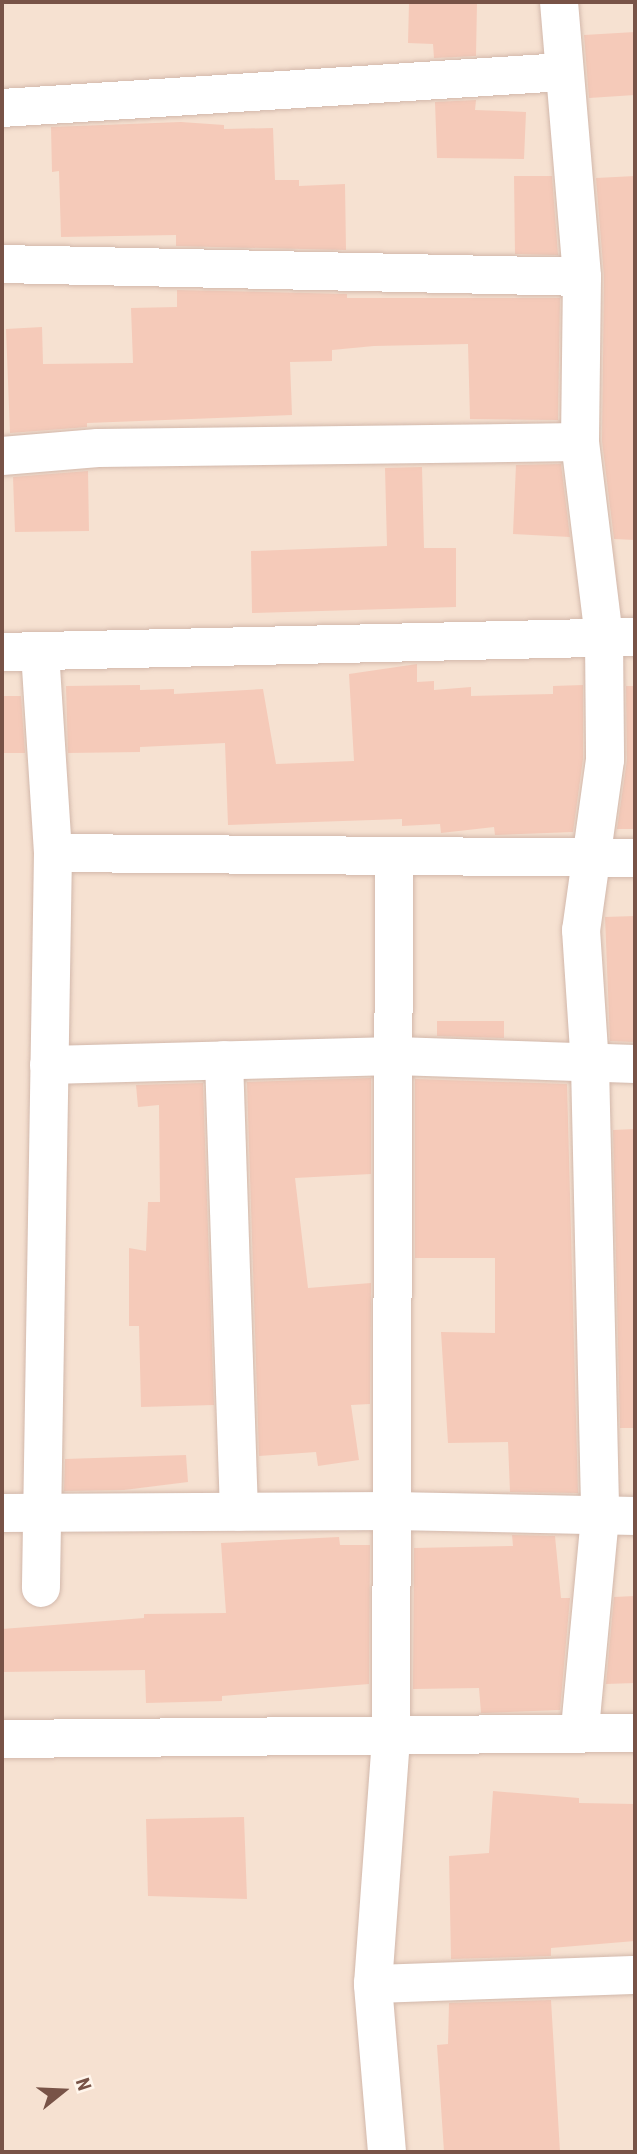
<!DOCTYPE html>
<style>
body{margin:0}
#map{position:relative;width:637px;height:2154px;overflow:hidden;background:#fef0e3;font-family:"Roboto Condensed",sans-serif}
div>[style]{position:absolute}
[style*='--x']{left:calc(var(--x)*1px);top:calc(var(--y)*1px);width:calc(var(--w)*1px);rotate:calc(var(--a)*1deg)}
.residential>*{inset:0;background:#f6e1d1}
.building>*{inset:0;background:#f5cab9}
.roads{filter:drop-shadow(0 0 2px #d2b8ab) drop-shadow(0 0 2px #d2b8ab)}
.street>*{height:38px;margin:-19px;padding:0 19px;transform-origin:19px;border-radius:19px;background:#fff}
.secondary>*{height:38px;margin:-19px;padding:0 19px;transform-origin:19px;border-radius:19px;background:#fff}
span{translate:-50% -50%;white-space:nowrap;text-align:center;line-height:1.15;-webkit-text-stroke:5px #fff5eb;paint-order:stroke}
.frame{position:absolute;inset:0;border:4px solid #785347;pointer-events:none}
.north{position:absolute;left:28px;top:2056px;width:70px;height:70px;-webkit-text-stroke:5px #fff5eb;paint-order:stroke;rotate:72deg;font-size:19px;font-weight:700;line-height:28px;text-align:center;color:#785347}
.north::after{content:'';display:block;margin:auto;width:24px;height:32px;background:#785347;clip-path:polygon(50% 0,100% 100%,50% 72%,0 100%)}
</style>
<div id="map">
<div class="residential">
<i style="clip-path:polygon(2px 2px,635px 2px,635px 2152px,2px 2152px)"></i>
</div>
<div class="building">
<i style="clip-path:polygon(409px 2px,477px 2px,476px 56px,434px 58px,433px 44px,408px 43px)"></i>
<i style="clip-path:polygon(635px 32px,635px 95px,589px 98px,584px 35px)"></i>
<i style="clip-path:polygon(476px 100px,475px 110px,526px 112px,524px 159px,437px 158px,435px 102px)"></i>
<i style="clip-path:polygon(181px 122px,224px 125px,224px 129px,273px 128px,275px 180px,299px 180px,299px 186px,345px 184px,346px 250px,176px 246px,176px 235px,61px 237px,59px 171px,52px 172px,51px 127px)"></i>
<i style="clip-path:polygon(514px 176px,552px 176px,558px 255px,515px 254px)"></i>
<i style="clip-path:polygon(635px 176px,635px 540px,614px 539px,602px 441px,604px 277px,596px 178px)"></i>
<i style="clip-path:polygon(177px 290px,347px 294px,347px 298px,560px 298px,558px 420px,470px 419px,468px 344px,374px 346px,332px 350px,332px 361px,290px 362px,292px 415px,87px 423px,87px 427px,10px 433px,6px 329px,42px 327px,43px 364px,133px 363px,131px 308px,177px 307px)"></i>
<i style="clip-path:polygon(561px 464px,570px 537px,513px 534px,516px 465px)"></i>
<i style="clip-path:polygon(422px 467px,424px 548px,456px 548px,456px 607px,252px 613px,251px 551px,387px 546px,385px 468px)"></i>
<i style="clip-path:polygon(88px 471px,89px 531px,15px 532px,13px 477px)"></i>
<i style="clip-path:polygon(417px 664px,417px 682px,434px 681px,434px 690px,471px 687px,471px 696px,553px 694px,553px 686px,583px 685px,583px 759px,573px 832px,495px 835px,494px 827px,441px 833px,440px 824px,402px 826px,402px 819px,228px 825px,225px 743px,140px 747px,140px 752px,68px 753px,66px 686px,140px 685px,140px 690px,174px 689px,174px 694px,263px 689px,276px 764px,354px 761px,349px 674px)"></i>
<i style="clip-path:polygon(626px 686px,635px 686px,635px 829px,617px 829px,627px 760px)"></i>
<i style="clip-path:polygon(2px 696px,21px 696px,25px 753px,2px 753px)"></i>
<i style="clip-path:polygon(635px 916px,635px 1042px,610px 1041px,605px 917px)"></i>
<i style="clip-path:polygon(437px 1021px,504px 1021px,504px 1038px,437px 1036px)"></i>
<i style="clip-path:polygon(371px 1078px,371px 1174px,295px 1178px,308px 1288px,371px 1283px,370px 1404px,351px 1405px,359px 1460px,318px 1466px,316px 1452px,259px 1456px,247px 1082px)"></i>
<i style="clip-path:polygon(415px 1079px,567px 1084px,578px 1493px,510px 1492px,508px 1442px,448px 1443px,441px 1332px,495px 1333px,495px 1258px,415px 1258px)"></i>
<i style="clip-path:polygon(203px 1083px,214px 1405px,141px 1407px,139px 1326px,129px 1326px,129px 1248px,146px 1251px,148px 1202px,160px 1202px,159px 1105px,138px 1107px,136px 1085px)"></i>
<i style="clip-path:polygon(635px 1129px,635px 1428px,620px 1428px,613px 1130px)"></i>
<i style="clip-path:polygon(186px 1455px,188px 1482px,124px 1490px,64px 1491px,65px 1459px)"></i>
<i style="clip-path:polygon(512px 1535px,555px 1536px,561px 1598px,570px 1598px,560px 1710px,481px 1713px,479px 1688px,413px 1689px,414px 1548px,513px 1546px)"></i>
<i style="clip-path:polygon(339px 1537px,340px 1545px,370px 1545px,369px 1684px,222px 1696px,222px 1701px,146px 1703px,145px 1670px,2px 1672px,2px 1629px,144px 1618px,144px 1614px,226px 1613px,221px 1543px)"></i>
<i style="clip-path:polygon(635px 1596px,635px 1683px,606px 1684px,614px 1597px)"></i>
<i style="clip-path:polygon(493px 1791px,579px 1798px,579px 1803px,635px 1804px,635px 1941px,551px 1948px,551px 1956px,451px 1959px,449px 1856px,489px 1853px)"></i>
<i style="clip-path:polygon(244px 1817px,247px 1899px,148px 1896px,146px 1819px)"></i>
<i style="clip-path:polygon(551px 2000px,560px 2152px,444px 2152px,437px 2045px,448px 2044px,449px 2003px)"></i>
</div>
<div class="roads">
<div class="street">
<i style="--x:559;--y:2;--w:276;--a:85.2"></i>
<i style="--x:582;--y:277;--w:165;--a:90.7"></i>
<i style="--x:580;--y:442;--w:197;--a:83"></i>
<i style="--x:604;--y:638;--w:122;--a:89.5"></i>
<i style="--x:605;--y:760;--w:172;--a:98"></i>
<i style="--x:581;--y:930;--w:135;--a:86.2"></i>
<i style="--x:590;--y:1065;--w:452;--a:88.7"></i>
<i style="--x:600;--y:1517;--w:214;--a:95.4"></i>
<i style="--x:2;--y:108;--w:562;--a:-3.67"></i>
<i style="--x:2;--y:264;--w:580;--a:1.28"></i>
<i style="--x:2;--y:456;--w:96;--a:-4.8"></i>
<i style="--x:98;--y:448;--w:482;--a:-0.7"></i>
<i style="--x:2;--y:652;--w:633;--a:-1.36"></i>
<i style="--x:40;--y:652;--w:201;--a:86.3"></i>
<i style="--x:53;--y:853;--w:735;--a:90.94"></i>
<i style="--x:53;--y:853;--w:582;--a:0.49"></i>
<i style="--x:224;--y:1060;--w:452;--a:88.1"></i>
<i style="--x:49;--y:1065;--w:346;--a:-1.5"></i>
<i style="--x:395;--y:1056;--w:240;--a:1.9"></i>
<i style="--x:2;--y:1513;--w:391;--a:-0.3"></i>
<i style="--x:393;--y:1511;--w:242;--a:1.2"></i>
<i style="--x:373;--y:1984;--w:262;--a:-2"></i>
<i style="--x:387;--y:2152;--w:169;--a:-94.8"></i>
<i style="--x:373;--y:1984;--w:249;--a:-85.8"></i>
<i style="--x:391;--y:1736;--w:878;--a:-89.8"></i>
</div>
<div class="secondary">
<i style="--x:2;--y:1739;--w:633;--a:-0.54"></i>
</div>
</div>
<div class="frame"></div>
<div class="north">N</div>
</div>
